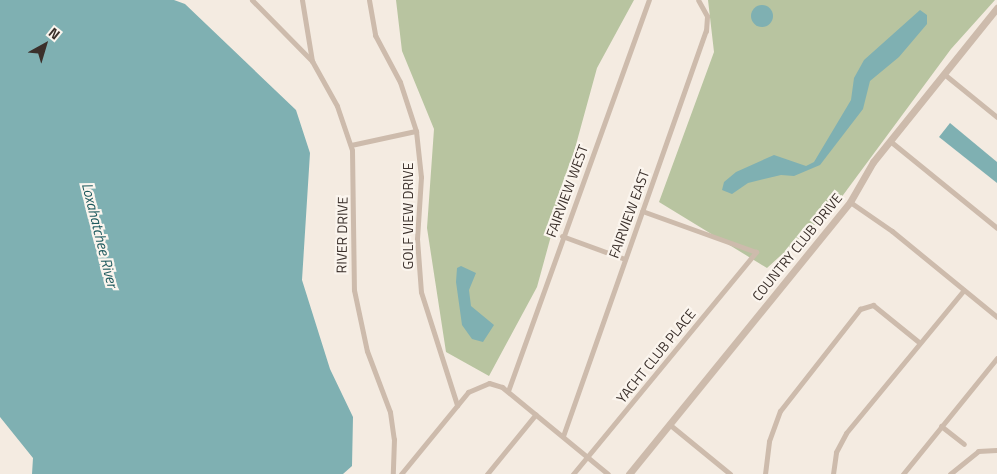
<!DOCTYPE html>
<style>
body{margin:0}
#map{position:relative;width:997px;height:474px;overflow:hidden;background:#f4ebe1;font-family:"Titillium Web",sans-serif}
div>[style]{position:absolute}
[style*='--x']{left:calc(var(--x)*1px);top:calc(var(--y)*1px);width:calc(var(--w)*1px);rotate:calc(var(--a)*1deg)}
.green>*{inset:0;background:#b8c4a0}
.water>*{inset:0;background:#7fb0b2}
.round{border-radius:50%}
.minor>*{height:5px;margin:-2.5px;padding:0 2.5px;transform-origin:2.5px;border-radius:2.5px;background:#cdbbac}
.tertiary>*{height:7px;margin:-3.5px;padding:0 3.5px;transform-origin:3.5px;border-radius:3.5px;background:#cdbbac}
span{translate:-50% -50%;white-space:nowrap;text-align:center;line-height:1.15;-webkit-text-stroke:4.5px #fbf5ee;paint-order:stroke}
.street-label{font-size:14px;color:#3b302b}
.water-label{font-size:15px;color:#1f5a5e;font-style:italic}
.north{position:absolute;left:20px;top:20px;width:50px;height:50px;-webkit-text-stroke:4px #fbf5ee;paint-order:stroke;rotate:39deg;font-size:14px;font-weight:700;line-height:20px;text-align:center;color:#3b302b}
.north::after{content:'';display:block;margin:auto;width:18px;height:22px;background:#3b302b;clip-path:polygon(50% 0,100% 100%,50% 72%,0 100%)}
</style>
<div id="map">
<div class="green">
<i style="clip-path:polygon(396px 0,634px 0,597px 68px,537px 287px,489px 376px,446px 352px,427px 228px,434px 129px,402px 51px)"></i>
<i style="clip-path:polygon(708px 0,995px 0,951px 49px,835px 206px,767px 268px,659px 202px,714px 52px)"></i>
</div>
<div class="water">
<i style="clip-path:polygon(0 0,174px 0,185px 4px,296px 110px,310px 153px,302px 280px,330px 369px,353px 417px,352px 466px,343px 474px,32px 474px,33px 458px,0 417px)"></i>
<i class="round" style="left:751px;top:5px;width:22px;height:22px"></i>
<i style="clip-path:polygon(920px 10px,927px 15px,927px 24px,899px 57px,870px 81px,863px 109px,820px 165px,794px 176px,781px 175px,748px 183px,732px 194px,722px 190px,724px 182px,736px 172px,774px 155px,806px 166px,814px 162px,851px 100px,854px 78px,864px 60px)"></i>
<i style="clip-path:polygon(950px 123px,997px 162px,997px 183px,939px 137px)"></i>
<i style="clip-path:polygon(461px 266px,476px 273px,469px 290px,471px 306px,494px 325px,483px 342px,472px 339px,462px 325px,456px 282px,457px 268px)"></i>
</div>
<div class="minor">
<i style="--x:252;--y:0;--w:86;--a:45.5"></i>
<i style="--x:302;--y:0;--w:62;--a:80.7"></i>
<i style="--x:312;--y:61;--w:51;--a:60.9"></i>
<i style="--x:337;--y:106;--w:46;--a:71.2"></i>
<i style="--x:352;--y:150;--w:140;--a:89.2"></i>
<i style="--x:354;--y:290;--w:62;--a:78"></i>
<i style="--x:367;--y:351;--w:65;--a:69.3"></i>
<i style="--x:390;--y:412;--w:27;--a:82"></i>
<i style="--x:394;--y:439;--w:35;--a:92"></i>
<i style="--x:369;--y:0;--w:36;--a:80"></i>
<i style="--x:375;--y:35;--w:53;--a:62"></i>
<i style="--x:400;--y:82;--w:52;--a:71.9"></i>
<i style="--x:416;--y:131;--w:46;--a:83.8"></i>
<i style="--x:421;--y:177;--w:62;--a:93.7"></i>
<i style="--x:417;--y:239;--w:53;--a:85.7"></i>
<i style="--x:421;--y:292;--w:119;--a:72.3"></i>
<i style="--x:944;--y:74;--w:68;--a:39.1"></i>
<i style="--x:890;--y:141;--w:138;--a:39.1"></i>
<i style="--x:351;--y:145;--w:66;--a:-12.2"></i>
<i style="--x:850;--y:202;--w:51;--a:34.6"></i>
<i style="--x:892;--y:231;--w:136;--a:39.3"></i>
<i style="--x:562;--y:236;--w:67;--a:20.1"></i>
<i style="--x:508;--y:391;--w:416;--a:-70.2"></i>
<i style="--x:669;--y:424;--w:79;--a:39.3"></i>
<i style="--x:941;--y:426;--w:29;--a:38"></i>
<i style="--x:563;--y:436;--w:430;--a:-70.6"></i>
<i style="--x:706;--y:31;--w:15;--a:-86"></i>
<i style="--x:707;--y:16;--w:18;--a:-119"></i>
<i style="--x:401;--y:474;--w:106;--a:-50.7"></i>
<i style="--x:468;--y:392;--w:23;--a:-23"></i>
<i style="--x:489;--y:383;--w:14;--a:17"></i>
<i style="--x:502;--y:387;--w:137;--a:39.4"></i>
<i style="--x:487;--y:474;--w:77;--a:-50.8"></i>
<i style="--x:573;--y:474;--w:288;--a:-50.5"></i>
<i style="--x:756;--y:252;--w:121;--a:-160.2"></i>
<i style="--x:765;--y:474;--w:33;--a:-83"></i>
<i style="--x:769;--y:441;--w:32;--a:-70"></i>
<i style="--x:780;--y:411;--w:130;--a:-51.9"></i>
<i style="--x:860;--y:309;--w:14;--a:-17"></i>
<i style="--x:873;--y:305;--w:60;--a:39"></i>
<i style="--x:833;--y:474;--w:22;--a:-82"></i>
<i style="--x:836;--y:452;--w:21;--a:-62"></i>
<i style="--x:846;--y:433;--w:185;--a:-50.5"></i>
<i style="--x:903;--y:474;--w:149;--a:-51"></i>
<i style="--x:950;--y:474;--w:36;--a:-39"></i>
<i style="--x:978;--y:451;--w:19;--a:-3"></i>
</div>
<div class="tertiary">
<i style="--x:629;--y:474;--w:350;--a:-50.9"></i>
<i style="--x:850;--y:202;--w:46;--a:-60.1"></i>
<i style="--x:873;--y:162;--w:198;--a:-51.2"></i>
</div>
<div class="street-label">
<span style="left:567px;top:191px;rotate:-70deg">FAIRVIEW WEST</span>
<span style="left:629px;top:214px;rotate:-70deg">FAIRVIEW EAST</span>
<span style="left:408px;top:216px;rotate:-90deg">GOLF VIEW DRIVE</span>
<span style="left:342px;top:235px;rotate:-89deg">RIVER DRIVE</span>
<span style="left:797px;top:247px;rotate:-51deg">COUNTRY CLUB DRIVE</span>
<span style="left:656px;top:356px;rotate:-51deg">YACHT CLUB PLACE</span>
</div>
<div class="water-label">
<span style="left:100px;top:235px;rotate:76deg">Loxahatchee River</span>
</div>
<div class="north">N</div>
</div>
